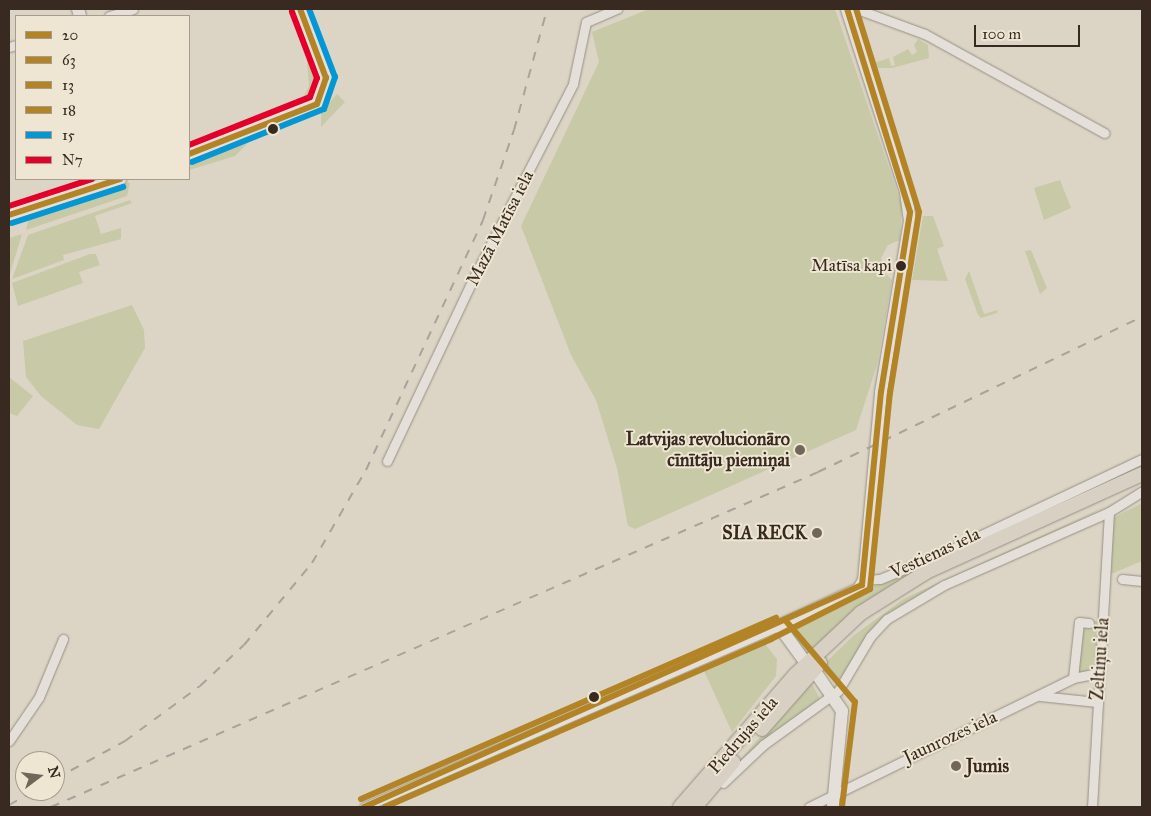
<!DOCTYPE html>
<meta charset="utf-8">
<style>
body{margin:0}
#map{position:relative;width:1151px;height:816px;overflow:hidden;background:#dcd5c5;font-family:"IM FELL Great Primer",serif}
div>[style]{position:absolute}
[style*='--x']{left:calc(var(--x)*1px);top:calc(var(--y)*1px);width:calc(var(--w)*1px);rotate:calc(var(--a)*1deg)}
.green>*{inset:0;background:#c7c9a7}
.roads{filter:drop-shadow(0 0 1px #958f85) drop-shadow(0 0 1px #958f85)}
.street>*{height:9px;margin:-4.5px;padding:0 4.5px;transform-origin:4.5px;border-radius:4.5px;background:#e4e0d9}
.secondary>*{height:12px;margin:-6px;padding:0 6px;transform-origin:6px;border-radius:6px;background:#e4e0d9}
.primary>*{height:14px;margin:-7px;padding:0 7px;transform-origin:7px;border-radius:7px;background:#d8d1c3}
.rail>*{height:2px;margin-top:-1px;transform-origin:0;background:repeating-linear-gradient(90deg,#a7a39b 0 9px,transparent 0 18px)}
.bus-1>*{height:6px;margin:-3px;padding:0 3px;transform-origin:3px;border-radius:3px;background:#b38425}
.bus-2>*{height:6px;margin:-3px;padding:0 3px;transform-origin:3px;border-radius:3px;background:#b38425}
.bus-3>*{height:6px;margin:-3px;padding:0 3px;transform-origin:3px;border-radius:3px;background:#b38425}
.bus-4>*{height:6px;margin:-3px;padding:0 3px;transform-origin:3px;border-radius:3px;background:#b38425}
.bus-5>*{height:6px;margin:-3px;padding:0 3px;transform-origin:3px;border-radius:3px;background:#0397d6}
.bus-6>*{height:6px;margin:-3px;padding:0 3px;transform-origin:3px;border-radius:3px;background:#e4002b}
.dots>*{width:14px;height:14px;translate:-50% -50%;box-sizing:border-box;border:2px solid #eee6d3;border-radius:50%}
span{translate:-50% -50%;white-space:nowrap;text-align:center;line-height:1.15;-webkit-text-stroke:4px #eee6d3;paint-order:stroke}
.bus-label{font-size:17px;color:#392a21}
.right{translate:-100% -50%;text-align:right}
.street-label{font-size:18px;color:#392a21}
.poi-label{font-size:18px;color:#392a21;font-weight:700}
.left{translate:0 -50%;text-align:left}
.frame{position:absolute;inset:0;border:10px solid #392a21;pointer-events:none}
.legend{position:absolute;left:15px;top:15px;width:175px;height:165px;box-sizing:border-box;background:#eee6d3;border:1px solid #a69b8c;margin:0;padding:6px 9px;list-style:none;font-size:15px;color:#392a21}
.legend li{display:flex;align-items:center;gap:10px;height:25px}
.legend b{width:25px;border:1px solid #a69b8c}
.north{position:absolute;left:15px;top:751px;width:50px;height:50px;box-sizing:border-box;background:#eee6d3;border:1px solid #a69b8c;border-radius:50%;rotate:75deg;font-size:14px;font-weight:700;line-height:20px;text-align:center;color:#392a21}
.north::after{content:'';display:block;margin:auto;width:18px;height:22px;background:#72665a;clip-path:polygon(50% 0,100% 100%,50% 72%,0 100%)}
.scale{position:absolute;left:974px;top:25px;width:106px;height:22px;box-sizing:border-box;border:2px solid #392a21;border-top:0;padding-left:6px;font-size:15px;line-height:18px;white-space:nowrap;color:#392a21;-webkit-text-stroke:4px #eee6d3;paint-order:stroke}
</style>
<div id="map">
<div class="green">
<i style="clip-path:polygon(649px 9px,835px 9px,902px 206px,900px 240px,888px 245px,881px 258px,885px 273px,892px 280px,877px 365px,856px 430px,635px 529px,628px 526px,617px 468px,596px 400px,571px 355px,521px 226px,599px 62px,592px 32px)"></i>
<i style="clip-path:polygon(918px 39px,928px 45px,929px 58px,892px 68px,876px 68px,874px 63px,889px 58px,891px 66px,895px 65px,893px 57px,908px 49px,912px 55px,917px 52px,914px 45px)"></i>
<i style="clip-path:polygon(306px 42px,321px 83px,318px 94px,302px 100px,309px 86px)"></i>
<i style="clip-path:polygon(337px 94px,345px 102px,321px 127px,321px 112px)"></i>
<i style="clip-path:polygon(248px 143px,235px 156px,189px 170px,189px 164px)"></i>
<i style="clip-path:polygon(1060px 180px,1071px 208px,1044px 220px,1034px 188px)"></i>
<i style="clip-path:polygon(122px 183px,130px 183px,127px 196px,26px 230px,30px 214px)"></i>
<i style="clip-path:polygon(130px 200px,132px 203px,95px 216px,101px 234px,121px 228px,121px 239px,63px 255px,64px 260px,12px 279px,28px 235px)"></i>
<i style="clip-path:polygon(923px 216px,933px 216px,944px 246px,937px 249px,948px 281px,912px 280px)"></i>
<i style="clip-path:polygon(22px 234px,9px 277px,9px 238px)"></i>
<i style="clip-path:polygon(1031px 250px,1047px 288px,1040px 294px,1025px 251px)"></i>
<i style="clip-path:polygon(90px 254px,96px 254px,100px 265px,79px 272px,83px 283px,18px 306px,12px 283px)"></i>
<i style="clip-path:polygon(969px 271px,984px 314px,998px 310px,997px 313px,981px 318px,978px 315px,965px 279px)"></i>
<i style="clip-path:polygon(132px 305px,144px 330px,145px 348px,99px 429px,77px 425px,41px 396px,26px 377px,23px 341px)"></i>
<i style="clip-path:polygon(898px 319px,902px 319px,883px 429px,884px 405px)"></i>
<i style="clip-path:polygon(9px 377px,33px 396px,17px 416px,9px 413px)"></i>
<i style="clip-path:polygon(1118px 501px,905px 603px,892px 612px,837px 684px,820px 668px,853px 636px,905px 598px)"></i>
<i style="clip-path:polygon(1142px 503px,1142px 561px,1111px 574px,1113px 518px)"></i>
<i style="clip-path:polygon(964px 546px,880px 593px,807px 654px,792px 639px,792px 626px,830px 606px)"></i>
<i style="clip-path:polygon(1091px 621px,1098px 621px,1094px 668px,1077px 674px,1080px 628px)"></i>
<i style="clip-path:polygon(765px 644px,777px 659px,776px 676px,732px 732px,704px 671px)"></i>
<i style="clip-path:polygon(810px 680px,821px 701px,741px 761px,740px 760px)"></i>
</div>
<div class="roads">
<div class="street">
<i style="--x:857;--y:9;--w:72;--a:20.2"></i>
<i style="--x:925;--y:34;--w:205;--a:28.9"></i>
<i style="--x:109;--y:16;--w:25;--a:-16"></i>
<i style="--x:9;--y:47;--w:7;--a:-16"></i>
<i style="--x:387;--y:461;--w:210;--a:-64.7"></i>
<i style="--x:477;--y:271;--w:210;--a:-62.8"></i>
<i style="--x:573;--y:84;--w:63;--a:-78.2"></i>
<i style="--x:586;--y:22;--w:34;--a:-23"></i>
<i style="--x:1122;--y:579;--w:20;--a:6"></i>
<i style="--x:864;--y:580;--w:16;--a:-4"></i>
<i style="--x:880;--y:579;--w:66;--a:-22.3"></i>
<i style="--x:941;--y:554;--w:222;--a:-25.3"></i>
<i style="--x:1073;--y:678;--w:56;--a:-83.9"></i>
<i style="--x:1079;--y:622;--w:10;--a:6"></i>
<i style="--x:1040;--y:696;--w:57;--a:6"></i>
<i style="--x:9;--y:741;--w:53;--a:-55.7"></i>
<i style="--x:39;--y:697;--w:63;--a:-67.5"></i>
<i style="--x:723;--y:783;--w:55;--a:-43.5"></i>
<i style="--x:763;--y:745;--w:92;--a:-35.8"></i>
<i style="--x:838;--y:691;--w:63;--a:-59.3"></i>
<i style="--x:870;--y:637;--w:25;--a:-47"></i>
<i style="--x:887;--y:619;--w:66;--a:-30.8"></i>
<i style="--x:944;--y:585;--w:180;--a:-23.9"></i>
<i style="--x:1109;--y:512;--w:39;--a:-32"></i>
<i style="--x:364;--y:807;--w:453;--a:-23.6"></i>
<i style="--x:809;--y:807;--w:294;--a:-26"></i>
<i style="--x:1073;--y:678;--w:26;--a:-11"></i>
<i style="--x:1092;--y:807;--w:295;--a:-86.7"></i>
</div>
<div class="secondary">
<i style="--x:78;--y:9;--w:7;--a:74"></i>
<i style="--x:189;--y:154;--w:137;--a:-21.3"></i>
<i style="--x:317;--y:104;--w:28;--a:-71"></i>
<i style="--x:326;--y:78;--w:74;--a:-110.6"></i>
<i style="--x:9;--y:215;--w:117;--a:-18"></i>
<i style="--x:803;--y:659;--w:41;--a:-126"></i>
<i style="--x:779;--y:626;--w:88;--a:-24.8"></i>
<i style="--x:859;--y:589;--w:10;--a:-61"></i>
<i style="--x:864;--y:580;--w:189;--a:-84.8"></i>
<i style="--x:881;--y:392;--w:173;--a:-80.4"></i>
<i style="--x:910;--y:221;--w:29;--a:-98"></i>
<i style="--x:906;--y:192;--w:192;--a:-107.9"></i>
<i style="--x:816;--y:673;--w:46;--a:55.6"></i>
<i style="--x:842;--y:711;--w:96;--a:95.4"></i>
</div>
<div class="primary">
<i style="--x:762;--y:729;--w:88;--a:-48.7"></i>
<i style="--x:680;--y:807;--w:175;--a:-48.9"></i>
<i style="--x:795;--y:675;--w:91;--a:-43.2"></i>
<i style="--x:861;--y:613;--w:77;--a:-32.2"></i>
<i style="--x:926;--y:572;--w:237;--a:-24.4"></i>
<i style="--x:695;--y:807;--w:59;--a:-49.8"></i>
</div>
</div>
<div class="rail">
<i style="--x:55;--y:779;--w:80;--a:-28.5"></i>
<i style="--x:125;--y:741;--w:93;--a:-36.3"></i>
<i style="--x:200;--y:686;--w:60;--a:-43"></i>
<i style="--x:244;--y:645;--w:107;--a:-50.3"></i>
<i style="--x:312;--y:563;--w:108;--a:-59.9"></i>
<i style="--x:366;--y:470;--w:276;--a:-64.9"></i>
<i style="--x:483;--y:220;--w:95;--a:-71"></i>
<i style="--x:514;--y:130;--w:125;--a:-74.7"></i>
<i style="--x:9;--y:805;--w:29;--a:-29"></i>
<i style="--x:51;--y:807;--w:837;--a:-23.59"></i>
<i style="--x:818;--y:472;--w:359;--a:-25.6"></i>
</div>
<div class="bus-1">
<i style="--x:364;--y:807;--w:545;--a:-24.03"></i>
<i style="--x:862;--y:585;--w:194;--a:-84.4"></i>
<i style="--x:881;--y:392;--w:182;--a:-80.8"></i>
<i style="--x:910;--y:212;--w:213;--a:-107.2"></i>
</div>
<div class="bus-2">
<i style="--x:385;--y:807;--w:421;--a:-23.5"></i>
<i style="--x:771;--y:639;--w:111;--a:-26.8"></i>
<i style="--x:870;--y:589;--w:197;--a:-84.2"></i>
<i style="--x:890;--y:393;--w:183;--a:-80.9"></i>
<i style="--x:919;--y:212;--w:213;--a:-107.2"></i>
</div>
<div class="bus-3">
<i style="--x:786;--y:621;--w:106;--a:49.6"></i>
<i style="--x:855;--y:702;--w:106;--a:97.1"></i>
<i style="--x:361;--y:799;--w:453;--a:-23.6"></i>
</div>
<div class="bus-4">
<i style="--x:189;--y:154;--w:137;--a:-21.3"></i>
<i style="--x:317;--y:104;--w:28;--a:-71"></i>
<i style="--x:326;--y:78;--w:74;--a:-110.6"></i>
<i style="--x:9;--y:215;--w:117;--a:-18"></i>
</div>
<div class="bus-5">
<i style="--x:192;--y:162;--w:142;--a:-21.9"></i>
<i style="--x:324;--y:109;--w:34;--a:-71"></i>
<i style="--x:335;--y:77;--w:73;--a:-110.9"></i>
<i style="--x:12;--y:223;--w:117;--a:-18"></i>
</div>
<div class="bus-6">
<i style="--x:189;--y:145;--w:130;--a:-21.6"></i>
<i style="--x:310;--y:97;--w:20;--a:-70"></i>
<i style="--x:317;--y:78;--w:71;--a:-110.7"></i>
<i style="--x:9;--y:206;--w:87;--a:-18"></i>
</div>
<div class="dots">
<i style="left:273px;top:129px;background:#392a21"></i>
<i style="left:901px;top:266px;background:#392a21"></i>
<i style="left:800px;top:450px;background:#72665a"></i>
<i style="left:817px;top:533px;background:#72665a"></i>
<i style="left:594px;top:697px;background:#392a21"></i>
<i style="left:956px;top:766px;background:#72665a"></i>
</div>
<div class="bus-label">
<span class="right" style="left:892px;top:266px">Matīsa kapi</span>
</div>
<div class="street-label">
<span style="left:500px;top:228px;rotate:-63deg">Mazā Matīsa iela</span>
<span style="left:935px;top:553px;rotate:-25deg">Vestienas iela</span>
<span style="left:1100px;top:659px;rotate:-86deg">Zeltiņu iela</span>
<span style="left:743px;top:735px;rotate:-49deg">Piedrujas iela</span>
<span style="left:950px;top:737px;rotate:-25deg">Jaunrozes iela</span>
</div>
<div class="poi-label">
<span class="right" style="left:790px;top:450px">Latvijas revolucionāro<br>cīnītāju piemiņai</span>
<span class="right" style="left:807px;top:533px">SIA RECK</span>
<span class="left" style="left:966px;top:766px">Jumis</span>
</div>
<div class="frame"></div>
<ul class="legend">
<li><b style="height:6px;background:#b38425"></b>20</li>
<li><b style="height:6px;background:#b38425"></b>63</li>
<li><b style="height:6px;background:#b38425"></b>13</li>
<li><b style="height:6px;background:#b38425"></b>18</li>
<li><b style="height:6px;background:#0397d6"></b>15</li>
<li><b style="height:6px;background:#e4002b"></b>N7</li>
</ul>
<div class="north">N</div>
<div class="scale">100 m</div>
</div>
